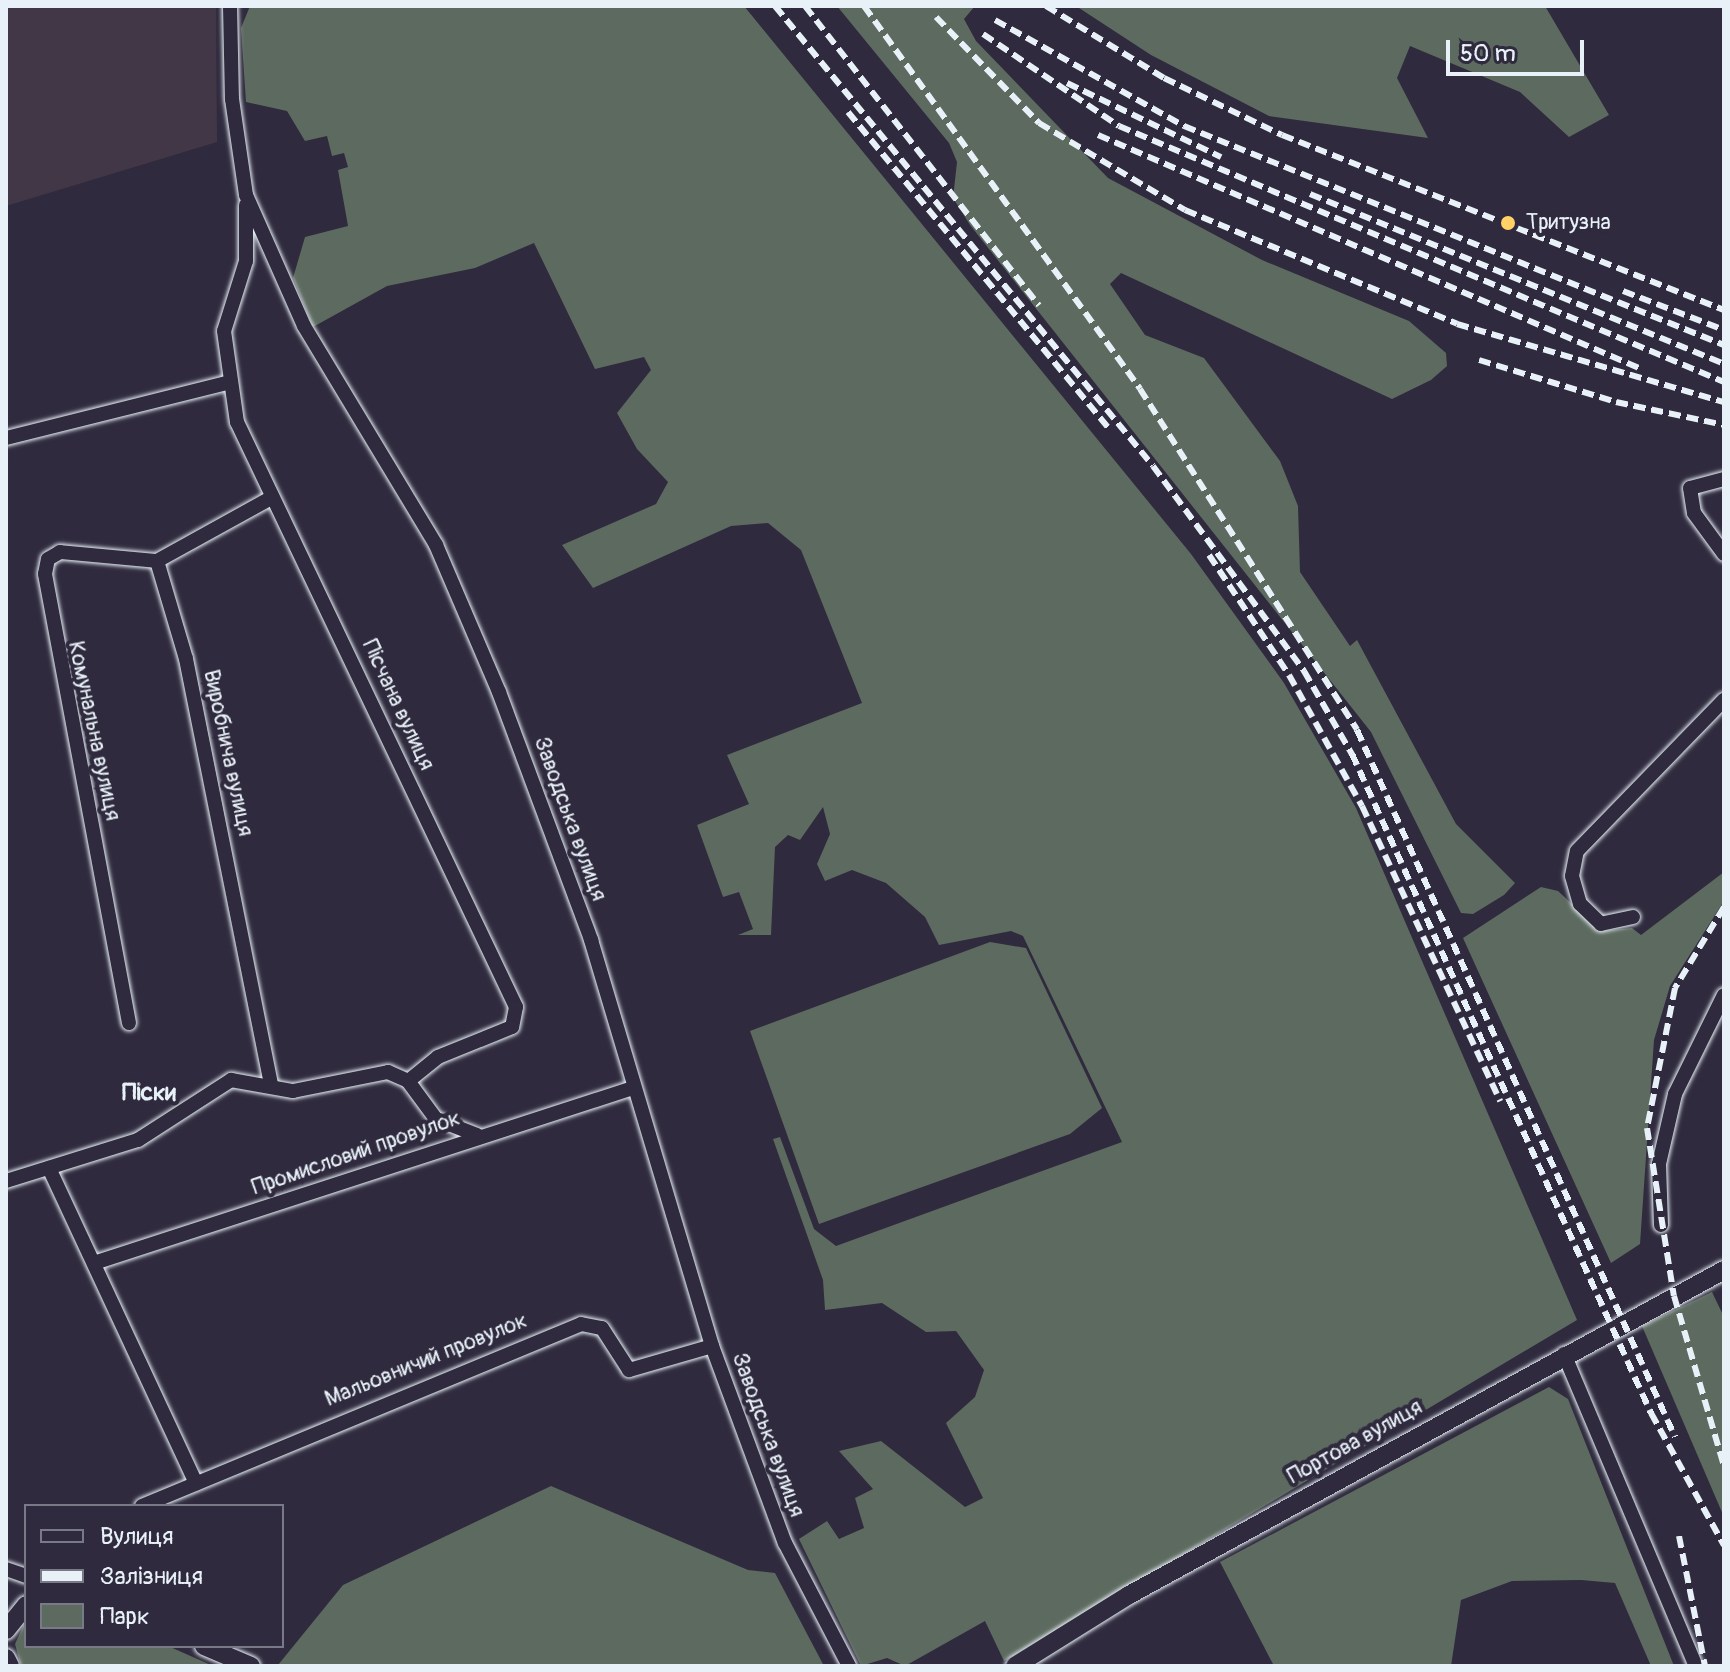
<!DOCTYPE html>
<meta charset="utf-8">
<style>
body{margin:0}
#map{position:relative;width:1730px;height:1672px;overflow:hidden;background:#2f2a3d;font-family:Pangolin,sans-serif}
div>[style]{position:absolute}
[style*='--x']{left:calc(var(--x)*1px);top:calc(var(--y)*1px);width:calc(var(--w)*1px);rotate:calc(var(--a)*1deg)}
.built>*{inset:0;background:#423747}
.green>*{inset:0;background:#5d6a5f}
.roads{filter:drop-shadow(0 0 2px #e8f1f8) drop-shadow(0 0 2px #e8f1f8)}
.minor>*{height:14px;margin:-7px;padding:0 7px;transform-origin:7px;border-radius:7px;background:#2f2a3d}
.tertiary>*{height:18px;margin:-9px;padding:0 9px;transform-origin:9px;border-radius:9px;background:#2f2a3d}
.rail>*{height:6px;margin-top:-3px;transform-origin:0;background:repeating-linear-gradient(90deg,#e8f1f8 0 12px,transparent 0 18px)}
.dots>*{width:22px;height:22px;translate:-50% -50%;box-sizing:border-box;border:4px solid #2f2a3d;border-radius:50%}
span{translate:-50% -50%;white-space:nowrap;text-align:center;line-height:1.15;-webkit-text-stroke:8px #2f2a3d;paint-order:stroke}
.poi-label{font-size:22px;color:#e8f1f8}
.left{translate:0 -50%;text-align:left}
.street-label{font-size:22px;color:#e8f1f8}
.neighbourhood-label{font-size:24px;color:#e8f1f8;font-weight:700}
.frame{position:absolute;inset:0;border:8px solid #e8f1f8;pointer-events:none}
.legend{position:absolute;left:24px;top:1504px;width:260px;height:144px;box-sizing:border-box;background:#2f2a3d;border:2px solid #797a88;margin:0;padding:10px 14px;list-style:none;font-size:24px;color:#e8f1f8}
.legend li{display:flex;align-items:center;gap:16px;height:40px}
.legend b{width:40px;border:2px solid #797a88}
.scale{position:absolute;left:1446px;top:40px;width:138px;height:36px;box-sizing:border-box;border:4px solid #e8f1f8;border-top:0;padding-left:10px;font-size:24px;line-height:28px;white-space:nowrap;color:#e8f1f8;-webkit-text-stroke:6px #2f2a3d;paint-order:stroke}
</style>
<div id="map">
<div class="built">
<i style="clip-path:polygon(6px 6px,216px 6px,217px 142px,6px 206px)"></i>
</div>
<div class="green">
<i style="clip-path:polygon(250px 6px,744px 6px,1191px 554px,1284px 683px,1356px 808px,1577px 1320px,1004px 1661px,985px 1621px,905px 1666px,887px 1658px,861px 1666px,799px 1539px,827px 1521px,839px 1539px,864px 1528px,855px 1498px,873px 1489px,839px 1451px,881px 1441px,965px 1507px,983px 1498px,946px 1423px,975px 1397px,984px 1370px,956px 1331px,926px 1332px,882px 1303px,825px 1310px,823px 1280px,773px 1139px,780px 1137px,814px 1229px,836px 1246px,1122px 1142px,1023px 936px,1011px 931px,939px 945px,925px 917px,886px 883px,852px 870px,825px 881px,817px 864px,830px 834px,823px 807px,800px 840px,788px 835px,775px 847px,771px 935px,738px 935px,753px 929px,739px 892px,723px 897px,697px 825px,749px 804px,727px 755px,862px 703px,801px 550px,768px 523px,731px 526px,593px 588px,562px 545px,656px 504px,668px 482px,637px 449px,617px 413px,651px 370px,644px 357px,595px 369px,534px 243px,475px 268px,387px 286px,313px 327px,293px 278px,305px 237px,348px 226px,338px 170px,348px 167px,344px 153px,332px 156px,327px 136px,305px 141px,287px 111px,246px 102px,241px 28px)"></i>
<i style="clip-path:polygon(837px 6px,975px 6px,964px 19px,976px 41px,1108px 178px,1262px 260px,1409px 321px,1446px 353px,1447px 366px,1431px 380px,1392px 399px,1121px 273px,1110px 284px,1145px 335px,1204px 358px,1280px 461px,1298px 506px,1300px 572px,1350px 646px,1357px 640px,1456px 824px,1515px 883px,1504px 895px,1473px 914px,1461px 913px,1371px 732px,970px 225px,953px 198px,957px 162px,949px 143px)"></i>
<i style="clip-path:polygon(1076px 6px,1545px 6px,1609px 115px,1569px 137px,1520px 92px,1410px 46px,1397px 78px,1428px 138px,1269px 116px,1151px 55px)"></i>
<i style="clip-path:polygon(1724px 872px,1724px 901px,1670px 986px,1654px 1040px,1640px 1244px,1611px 1263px,1463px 938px,1541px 887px,1558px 891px,1601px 931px,1632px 928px,1641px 935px)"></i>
<i style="clip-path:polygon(990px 942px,1026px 948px,1102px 1108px,1070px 1134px,819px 1224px,750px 1031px)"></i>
<i style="clip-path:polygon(1712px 1292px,1724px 1317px,1724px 1517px,1642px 1326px)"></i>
<i style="clip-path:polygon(1549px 1387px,1568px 1399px,1674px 1666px,1651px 1666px,1615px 1583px,1581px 1580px,1512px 1581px,1461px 1600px,1451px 1666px,1274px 1666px,1220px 1562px)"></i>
<i style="clip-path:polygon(551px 1486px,748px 1570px,775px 1573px,824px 1666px,278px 1665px,343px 1585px)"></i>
<i style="clip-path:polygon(26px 1620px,26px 1646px,168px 1646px,213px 1666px,21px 1666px,15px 1644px)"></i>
</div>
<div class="roads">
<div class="minor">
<i style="--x:230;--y:6;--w:93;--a:88.8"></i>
<i style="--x:232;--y:99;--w:97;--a:81.7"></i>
<i style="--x:246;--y:195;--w:143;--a:66.1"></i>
<i style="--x:304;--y:326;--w:256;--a:58.9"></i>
<i style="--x:436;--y:545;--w:160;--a:66.8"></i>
<i style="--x:499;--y:692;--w:265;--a:69.6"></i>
<i style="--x:591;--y:940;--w:424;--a:73.4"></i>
<i style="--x:712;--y:1346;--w:210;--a:69.7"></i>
<i style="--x:785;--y:1543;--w:139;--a:62.5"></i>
<i style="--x:246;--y:205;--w:56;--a:90"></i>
<i style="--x:246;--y:261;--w:73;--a:107.4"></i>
<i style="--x:224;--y:331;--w:92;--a:81.9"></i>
<i style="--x:237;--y:422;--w:648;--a:64.5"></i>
<i style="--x:516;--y:1007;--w:20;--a:101"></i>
<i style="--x:512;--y:1027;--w:80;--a:157.9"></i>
<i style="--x:438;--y:1057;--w:38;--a:141"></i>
<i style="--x:408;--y:1081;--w:47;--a:53.6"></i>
<i style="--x:436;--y:1119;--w:44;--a:21.3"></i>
<i style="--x:6;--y:438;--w:227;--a:-14"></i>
<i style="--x:1724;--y:479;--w:35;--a:165"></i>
<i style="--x:1690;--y:488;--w:25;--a:81"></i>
<i style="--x:1694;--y:513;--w:51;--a:53.8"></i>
<i style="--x:271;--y:498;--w:130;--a:151.1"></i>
<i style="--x:157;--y:561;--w:102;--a:73.5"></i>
<i style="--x:186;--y:659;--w:432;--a:78.7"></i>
<i style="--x:1633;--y:917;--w:33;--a:168"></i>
<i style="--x:1601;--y:924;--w:29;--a:-136"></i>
<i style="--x:1580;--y:904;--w:29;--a:-106"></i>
<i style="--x:1572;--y:876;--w:25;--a:-79"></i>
<i style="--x:1577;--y:851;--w:211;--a:-45.8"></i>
<i style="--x:129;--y:1023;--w:457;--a:-100.6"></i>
<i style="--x:45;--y:574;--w:15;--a:-79"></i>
<i style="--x:48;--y:559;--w:14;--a:-30"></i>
<i style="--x:60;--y:552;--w:97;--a:5.3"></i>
<i style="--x:49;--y:1168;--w:348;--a:65"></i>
<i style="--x:6;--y:1181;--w:138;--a:-17.3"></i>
<i style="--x:138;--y:1140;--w:111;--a:-32.8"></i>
<i style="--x:231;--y:1080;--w:63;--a:10.1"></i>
<i style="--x:293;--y:1091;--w:97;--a:-11.3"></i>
<i style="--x:388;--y:1072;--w:22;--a:24"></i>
<i style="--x:1661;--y:1225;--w:61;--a:-91.9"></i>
<i style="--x:1659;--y:1164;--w:72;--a:-77.1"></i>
<i style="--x:1675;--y:1094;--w:110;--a:-63.7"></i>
<i style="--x:94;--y:1263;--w:567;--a:-17.99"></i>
<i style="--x:1564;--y:1354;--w:339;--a:67.1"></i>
<i style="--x:142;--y:1506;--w:475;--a:-22.5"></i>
<i style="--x:581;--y:1324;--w:21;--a:11"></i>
<i style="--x:602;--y:1328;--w:50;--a:57.3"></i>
<i style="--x:629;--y:1370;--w:86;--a:-16.1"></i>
<i style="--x:6;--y:1569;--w:21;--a:19"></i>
</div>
<div class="tertiary">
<i style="--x:6;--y:1630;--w:32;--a:-51"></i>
<i style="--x:204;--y:1646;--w:51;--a:23.1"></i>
<i style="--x:6;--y:1658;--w:9;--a:63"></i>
<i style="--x:1015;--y:1666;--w:134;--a:-31.9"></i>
<i style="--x:1129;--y:1595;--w:678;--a:-28.64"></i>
</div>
</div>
<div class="rail">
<i style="--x:775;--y:6;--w:595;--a:50.59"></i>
<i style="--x:1153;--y:466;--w:255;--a:53.6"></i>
<i style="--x:1304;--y:671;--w:96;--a:60"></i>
<i style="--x:1352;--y:754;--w:724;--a:65.6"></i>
<i style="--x:1651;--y:1413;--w:151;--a:61.1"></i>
<i style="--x:805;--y:6;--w:380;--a:52"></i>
<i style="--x:864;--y:6;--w:472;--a:54.2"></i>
<i style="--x:1140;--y:389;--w:404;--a:57.5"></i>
<i style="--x:1357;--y:730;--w:775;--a:65.78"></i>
<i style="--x:1046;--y:6;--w:138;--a:31.4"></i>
<i style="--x:1164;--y:78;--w:131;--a:25.8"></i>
<i style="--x:1282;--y:135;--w:475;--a:21.6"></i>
<i style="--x:936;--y:17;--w:148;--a:45.8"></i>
<i style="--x:1039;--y:123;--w:170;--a:30.8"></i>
<i style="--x:1185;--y:210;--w:295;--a:22.7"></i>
<i style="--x:1457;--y:324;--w:278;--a:16.3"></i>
<i style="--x:995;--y:20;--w:217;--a:29.3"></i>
<i style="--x:1184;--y:126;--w:583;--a:22.08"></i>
<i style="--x:983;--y:34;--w:164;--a:34.1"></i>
<i style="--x:1119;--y:126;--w:657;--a:22.94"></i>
<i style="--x:1067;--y:83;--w:171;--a:25.7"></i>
<i style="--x:848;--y:112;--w:412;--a:50.5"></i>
<i style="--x:1098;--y:135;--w:589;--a:23.3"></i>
<i style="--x:1310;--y:194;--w:448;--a:22.3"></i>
<i style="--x:1623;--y:291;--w:108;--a:21.1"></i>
<i style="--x:1479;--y:360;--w:143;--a:17"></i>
<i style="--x:1616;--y:402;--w:110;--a:12"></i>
<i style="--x:1209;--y:555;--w:144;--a:56.3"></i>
<i style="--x:1289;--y:675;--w:150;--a:60.9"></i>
<i style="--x:1362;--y:806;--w:326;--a:64.9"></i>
<i style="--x:1724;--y:907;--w:95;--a:121.2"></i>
<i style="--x:1675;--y:988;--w:143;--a:101.3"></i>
<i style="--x:1647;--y:1128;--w:170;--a:80.9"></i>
<i style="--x:1674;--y:1296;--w:177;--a:73.6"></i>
<i style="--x:1679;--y:1536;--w:133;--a:78.7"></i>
</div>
<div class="dots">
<i style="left:1508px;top:223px;background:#ffd166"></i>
</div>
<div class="poi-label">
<span class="left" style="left:1526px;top:223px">Тритузна</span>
</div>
<div class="street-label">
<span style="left:398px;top:705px;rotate:65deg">Пісчана вулиця</span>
<span style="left:94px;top:731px;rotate:78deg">Комунальна вулиця</span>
<span style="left:228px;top:753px;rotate:78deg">Виробнича вулиця</span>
<span style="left:570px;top:819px;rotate:70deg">Заводська вулиця</span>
<span style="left:356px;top:1153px;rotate:-19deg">Промисловий провулок</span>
<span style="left:426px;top:1360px;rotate:-22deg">Мальовничий провулок</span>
<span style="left:768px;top:1435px;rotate:70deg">Заводська вулиця</span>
<span style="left:1355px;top:1442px;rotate:-29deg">Портова вулиця</span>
</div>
<div class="neighbourhood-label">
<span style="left:149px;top:1093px">Піски</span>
</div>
<div class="frame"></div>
<ul class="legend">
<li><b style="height:10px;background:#2f2a3d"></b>Вулиця</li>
<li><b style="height:10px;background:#e8f1f8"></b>Залізниця</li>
<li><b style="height:22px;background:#5d6a5f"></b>Парк</li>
</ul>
<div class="scale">50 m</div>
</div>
